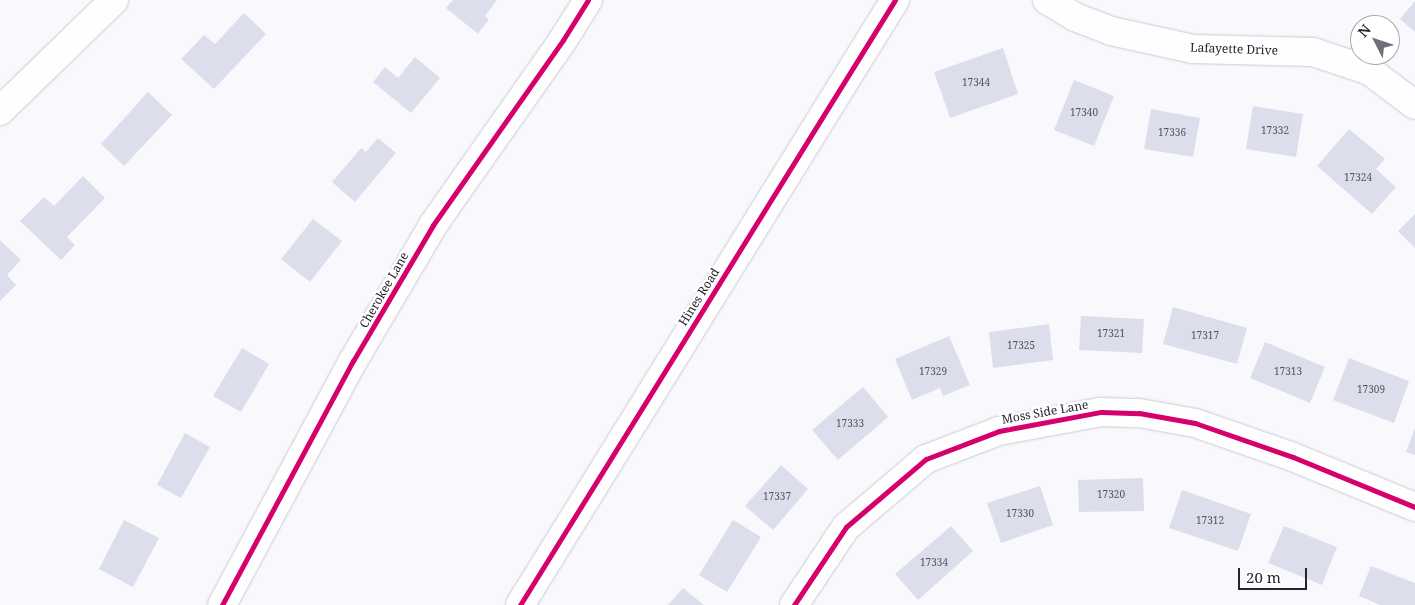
<!DOCTYPE html>
<style>
body{margin:0}
#map{position:relative;width:1415px;height:605px;overflow:hidden;background:#f9f8fd;font-family:"Noto Serif",serif}
div>[style]{position:absolute}
[style*='--x']{left:calc(var(--x)*1px);top:calc(var(--y)*1px);width:calc(var(--w)*1px);rotate:calc(var(--a)*1deg)}
.building>*{inset:0;background:#dcdfeb}
.roads{filter:drop-shadow(0 0 1px #cccad3) drop-shadow(0 0 1px #cccad3)}
.minor>*{height:28px;margin:-14px;padding:0 14px;transform-origin:14px;border-radius:14px;background:#fefeff}
.cycleway>*{height:5px;margin:-2.5px;padding:0 2.5px;transform-origin:2.5px;border-radius:2.5px;background:#d6006c}
span{translate:-50% -50%;white-space:nowrap;text-align:center;line-height:1.15;-webkit-text-stroke:5px #fff;paint-order:stroke}
.number-label{font-size:10px;color:#545360}
.number-label span{-webkit-text-stroke-width:0}
.street-label{font-size:12px;color:#262431}
.north{position:absolute;left:1350px;top:15px;width:50px;height:50px;box-sizing:border-box;background:#fff;border:1px solid #a8a7ad;border-radius:50%;rotate:311deg;font-size:14px;font-weight:700;line-height:20px;text-align:center;color:#262431}
.north::after{content:'';display:block;margin:auto;width:18px;height:22px;background:#706e78;clip-path:polygon(50% 0,100% 100%,50% 72%,0 100%)}
.scale{position:absolute;left:1238px;top:568px;width:69px;height:22px;box-sizing:border-box;border:2px solid #262431;border-top:0;padding-left:6px;font-size:15px;line-height:18px;white-space:nowrap;color:#262431;-webkit-text-stroke:4px #fff;paint-order:stroke}
</style>
<div id="map">
<div class="building">
<i style="clip-path:polygon(453px 0,497px 0,485px 16px,489px 19px,478px 34px,446px 8px)"></i>
<i style="clip-path:polygon(1415px 1px,1415px 32px,1400px 19px)"></i>
<i style="clip-path:polygon(244px 13px,266px 34px,214px 89px,181px 59px,204px 35px,215px 44px)"></i>
<i style="clip-path:polygon(1003px 48px,1018px 94px,950px 118px,934px 72px)"></i>
<i style="clip-path:polygon(415px 57px,440px 78px,411px 113px,373px 82px,385px 67px,398px 78px)"></i>
<i style="clip-path:polygon(1074px 80px,1114px 96px,1094px 146px,1054px 130px)"></i>
<i style="clip-path:polygon(148px 92px,172px 115px,124px 166px,101px 144px)"></i>
<i style="clip-path:polygon(1253px 106px,1303px 114px,1296px 157px,1246px 149px)"></i>
<i style="clip-path:polygon(1151px 109px,1200px 118px,1193px 157px,1144px 149px)"></i>
<i style="clip-path:polygon(1349px 129px,1385px 159px,1376px 169px,1396px 187px,1372px 214px,1317px 166px)"></i>
<i style="clip-path:polygon(378px 138px,396px 153px,355px 202px,332px 182px,361px 148px,366px 152px)"></i>
<i style="clip-path:polygon(83px 176px,105px 198px,67px 237px,75px 245px,61px 260px,20px 221px,44px 197px,54px 206px)"></i>
<i style="clip-path:polygon(1415px 214px,1415px 248px,1398px 231px)"></i>
<i style="clip-path:polygon(313px 219px,342px 241px,310px 282px,281px 259px)"></i>
<i style="clip-path:polygon(0 240px,21px 260px,7px 275px,16px 285px,0 301px)"></i>
<i style="clip-path:polygon(1173px 307px,1247px 328px,1237px 364px,1163px 344px)"></i>
<i style="clip-path:polygon(1081px 316px,1144px 319px,1142px 353px,1079px 350px)"></i>
<i style="clip-path:polygon(1049px 324px,1053px 360px,993px 368px,989px 332px)"></i>
<i style="clip-path:polygon(949px 336px,970px 385px,943px 396px,940px 388px,912px 400px,895px 359px)"></i>
<i style="clip-path:polygon(1265px 342px,1325px 367px,1310px 403px,1250px 378px)"></i>
<i style="clip-path:polygon(242px 348px,269px 364px,241px 412px,213px 396px)"></i>
<i style="clip-path:polygon(1349px 358px,1409px 381px,1394px 423px,1333px 400px)"></i>
<i style="clip-path:polygon(863px 387px,888px 417px,838px 460px,812px 430px)"></i>
<i style="clip-path:polygon(1415px 428px,1415px 455px,1406px 452px)"></i>
<i style="clip-path:polygon(185px 433px,210px 447px,181px 498px,157px 485px)"></i>
<i style="clip-path:polygon(781px 465px,808px 489px,773px 530px,745px 506px)"></i>
<i style="clip-path:polygon(1143px 478px,1144px 511px,1079px 512px,1078px 480px)"></i>
<i style="clip-path:polygon(1040px 486px,1053px 525px,1001px 543px,987px 503px)"></i>
<i style="clip-path:polygon(1182px 490px,1251px 514px,1238px 551px,1169px 528px)"></i>
<i style="clip-path:polygon(124px 520px,159px 538px,133px 587px,99px 569px)"></i>
<i style="clip-path:polygon(733px 520px,761px 537px,727px 592px,699px 575px)"></i>
<i style="clip-path:polygon(951px 526px,973px 551px,918px 600px,895px 574px)"></i>
<i style="clip-path:polygon(1284px 526px,1337px 547px,1322px 585px,1268px 563px)"></i>
<i style="clip-path:polygon(1371px 566px,1415px 583px,1415px 605px,1380px 605px,1359px 596px)"></i>
<i style="clip-path:polygon(683px 588px,704px 605px,668px 605px)"></i>
</div>
<div class="roads">
<div class="minor">
<i style="--x:1047;--y:0;--w:33;--a:31"></i>
<i style="--x:1075;--y:17;--w:39;--a:21"></i>
<i style="--x:1111;--y:31;--w:84;--a:12.4"></i>
<i style="--x:1193;--y:49;--w:120;--a:1.4"></i>
<i style="--x:1313;--y:52;--w:60;--a:18.4"></i>
<i style="--x:1370;--y:71;--w:56;--a:37.1"></i>
<i style="--x:0;--y:111;--w:159;--a:-44.2"></i>
<i style="--x:222;--y:605;--w:277;--a:-61.8"></i>
<i style="--x:353;--y:361;--w:158;--a:-59.5"></i>
<i style="--x:433;--y:225;--w:226;--a:-54.9"></i>
<i style="--x:563;--y:40;--w:47;--a:-58"></i>
<i style="--x:520;--y:605;--w:712;--a:-58.21"></i>
<i style="--x:794;--y:605;--w:94;--a:-56.3"></i>
<i style="--x:846;--y:527;--w:105;--a:-40.4"></i>
<i style="--x:926;--y:459;--w:78;--a:-21"></i>
<i style="--x:999;--y:431;--w:104;--a:-10.6"></i>
<i style="--x:1101;--y:412;--w:38;--a:2"></i>
<i style="--x:1139;--y:413;--w:57;--a:10.1"></i>
<i style="--x:1195;--y:423;--w:104;--a:19.1"></i>
<i style="--x:1293;--y:457;--w:132;--a:22.3"></i>
</div>
</div>
<div class="cycleway">
<i style="--x:222;--y:605;--w:277;--a:-61.8"></i>
<i style="--x:353;--y:361;--w:158;--a:-59.5"></i>
<i style="--x:433;--y:225;--w:226;--a:-54.9"></i>
<i style="--x:563;--y:40;--w:47;--a:-58"></i>
<i style="--x:520;--y:605;--w:712;--a:-58.21"></i>
<i style="--x:794;--y:605;--w:94;--a:-56.3"></i>
<i style="--x:846;--y:527;--w:105;--a:-40.4"></i>
<i style="--x:926;--y:459;--w:78;--a:-21"></i>
<i style="--x:999;--y:431;--w:104;--a:-10.6"></i>
<i style="--x:1101;--y:412;--w:38;--a:2"></i>
<i style="--x:1139;--y:413;--w:57;--a:10.1"></i>
<i style="--x:1195;--y:423;--w:104;--a:19.1"></i>
<i style="--x:1293;--y:457;--w:132;--a:22.3"></i>
</div>
<div class="number-label">
<span style="left:976px;top:83px">17344</span>
<span style="left:1084px;top:113px">17340</span>
<span style="left:1275px;top:131px">17332</span>
<span style="left:1172px;top:133px">17336</span>
<span style="left:1358px;top:178px">17324</span>
<span style="left:1111px;top:334px">17321</span>
<span style="left:1205px;top:336px">17317</span>
<span style="left:1021px;top:346px">17325</span>
<span style="left:933px;top:372px">17329</span>
<span style="left:1288px;top:372px">17313</span>
<span style="left:1371px;top:390px">17309</span>
<span style="left:850px;top:424px">17333</span>
<span style="left:1111px;top:495px">17320</span>
<span style="left:777px;top:497px">17337</span>
<span style="left:1020px;top:514px">17330</span>
<span style="left:1210px;top:521px">17312</span>
<span style="left:934px;top:563px">17334</span>
</div>
<div class="street-label">
<span style="left:1234px;top:49px;rotate:2deg">Lafayette Drive</span>
<span style="left:384px;top:290px;rotate:-60deg">Cherokee Lane</span>
<span style="left:699px;top:297px;rotate:-58deg">Hines Road</span>
<span style="left:1045px;top:412px;rotate:-10deg">Moss Side Lane</span>
</div>
<div class="north">N</div>
<div class="scale">20 m</div>
</div>
